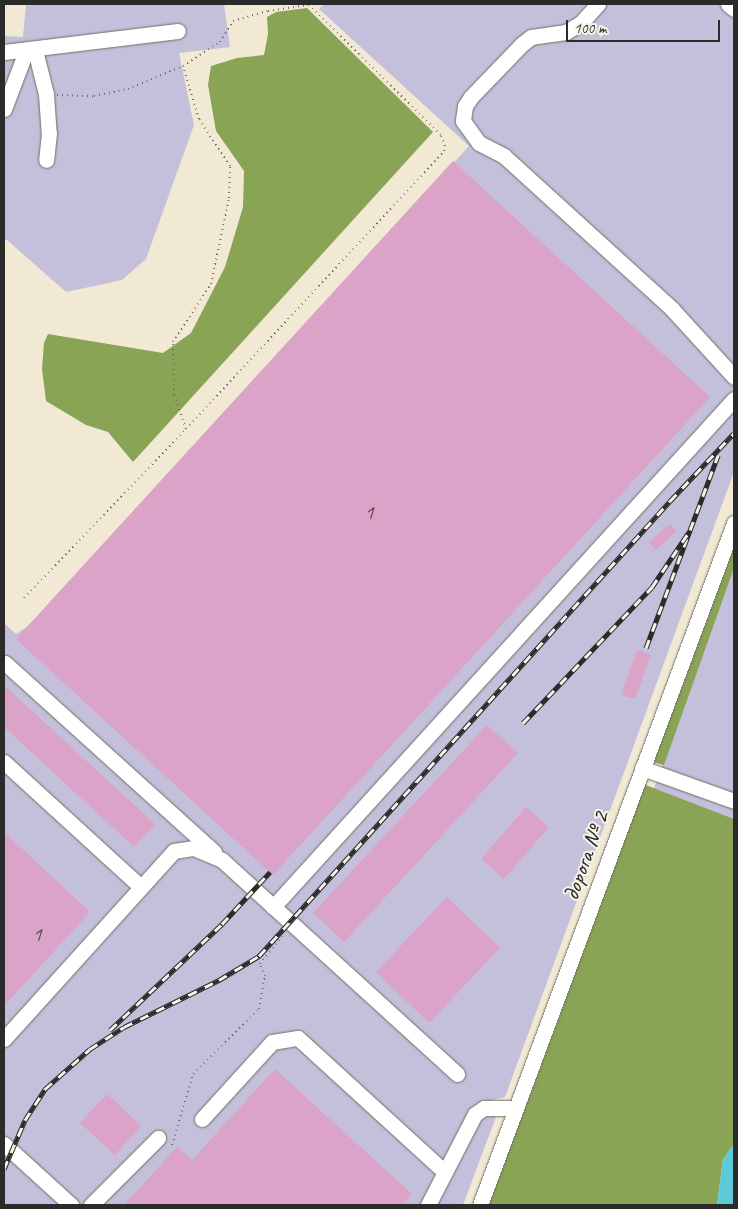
<!DOCTYPE html>
<meta charset="utf-8">
<style>
body{margin:0}
#map{position:relative;width:738px;height:1209px;overflow:hidden;background:#f2e9d4;font-family:Caveat,sans-serif}
div>[style]{position:absolute}
[style*='--x']{left:calc(var(--x)*1px);top:calc(var(--y)*1px);width:calc(var(--w)*1px);rotate:calc(var(--a)*1deg)}
.industrial>*{inset:0;background:#c4c0db}
.forest>*{inset:0;background:#8aa456}
.water>*{inset:0;background:#5ec9d8}
.building>*{inset:0;background:#daa3c7}
.path>*{height:2px;margin-top:-1px;transform-origin:0;background:repeating-linear-gradient(90deg,#716e66 0 1px,transparent 0 5px)}
.roads{filter:drop-shadow(0 0 1px #716e66) drop-shadow(0 0 1px #716e66)}
.minor>*{height:15px;margin:-7.5px;padding:0 7.5px;transform-origin:7.5px;border-radius:7.5px;background:#fff}
.rail>*{height:5px;margin-top:-2.5px;transform-origin:0;background:repeating-linear-gradient(90deg,#f7f3e8 0 9px,#2b2b2b 0 18px);box-sizing:border-box;border-block:1px solid #2b2b2b}
span{translate:-50% -50%;white-space:nowrap;text-align:center;line-height:1.15;-webkit-text-stroke:4px #f7f3e8;paint-order:stroke}
.number-label{font-size:21px;color:#574952}
.number-label span{-webkit-text-stroke-width:0}
.street-label{font-size:24px;color:#2b2b2b}
.frame{position:absolute;inset:0;border:5px solid #2b2b2b;pointer-events:none}
.scale{position:absolute;left:566px;top:20px;width:154px;height:22px;box-sizing:border-box;border:2px solid #2b2b2b;border-top:0;padding-left:6px;font-size:15px;line-height:18px;white-space:nowrap;color:#2b2b2b;-webkit-text-stroke:4px #f7f3e8;paint-order:stroke}
</style>
<div id="map">
<div class="industrial">
<i style="clip-path:polygon(26px 4px,224px 4px,230px 47px,179px 53px,194px 125px,146px 259px,122px 280px,66px 292px,7px 240px,4px 240px,4px 36px,23px 37px)"></i>
<i style="clip-path:polygon(324px 4px,734px 4px,734px 472px,505px 1097px,492px 1100px,496px 1117px,463px 1205px,4px 1205px,4px 623px,16px 634px,28px 626px,469px 146px,319px 9px)"></i>
<i style="clip-path:polygon(734px 568px,734px 935px,617px 890px)"></i>
</div>
<div class="forest">
<i style="clip-path:polygon(307px 8px,433px 132px,133px 462px,108px 432px,86px 425px,46px 401px,42px 369px,44px 343px,48px 334px,163px 353px,191px 333px,225px 267px,243px 207px,244px 171px,216px 131px,208px 85px,211px 66px,237px 58px,264px 55px,268px 34px,267px 17px,276px 12px)"></i>
<i style="clip-path:polygon(734px 543px,734px 568px,664px 765px,652px 762px)"></i>
<i style="clip-path:polygon(643px 784px,734px 819px,734px 1144px,723px 1159px,717px 1205px,488px 1205px)"></i>
</div>
<div class="water">
<i style="clip-path:polygon(734px 1144px,734px 1205px,717px 1205px,723px 1159px)"></i>
</div>
<div class="building">
<i style="clip-path:polygon(453px 161px,710px 397px,273px 875px,16px 639px)"></i>
<i style="clip-path:polygon(670px 524px,677px 531px,656px 550px,649px 542px)"></i>
<i style="clip-path:polygon(637px 650px,651px 655px,635px 699px,621px 695px)"></i>
<i style="clip-path:polygon(4px 685px,155px 824px,134px 847px,4px 727px)"></i>
<i style="clip-path:polygon(487px 725px,518px 753px,344px 942px,313px 913px)"></i>
<i style="clip-path:polygon(526px 807px,549px 827px,504px 879px,481px 859px)"></i>
<i style="clip-path:polygon(4px 832px,90px 912px,4px 1006px)"></i>
<i style="clip-path:polygon(447px 897px,500px 948px,429px 1023px,376px 972px)"></i>
<i style="clip-path:polygon(275px 1069px,412px 1194px,402px 1205px,124px 1205px,177px 1147px,192px 1160px)"></i>
<i style="clip-path:polygon(107px 1094px,141px 1126px,115px 1155px,80px 1123px)"></i>
</div>
<div class="path">
<i style="--x:57;--y:95;--w:37;--a:2"></i>
<i style="--x:94;--y:96;--w:35;--a:-12"></i>
<i style="--x:128;--y:89;--w:60;--a:-22.7"></i>
<i style="--x:183;--y:66;--w:44;--a:-33"></i>
<i style="--x:220;--y:42;--w:25;--a:-58"></i>
<i style="--x:233;--y:21;--w:36;--a:-16"></i>
<i style="--x:268;--y:11;--w:47;--a:-8.7"></i>
<i style="--x:186;--y:429;--w:379;--a:-47.1"></i>
<i style="--x:444;--y:151;--w:5;--a:-79"></i>
<i style="--x:445;--y:146;--w:12;--a:-110"></i>
<i style="--x:441;--y:135;--w:185;--a:-135.4"></i>
<i style="--x:24;--y:598;--w:234;--a:-46.2"></i>
<i style="--x:186;--y:429;--w:36;--a:-109"></i>
<i style="--x:174;--y:395;--w:53;--a:-91.1"></i>
<i style="--x:173;--y:342;--w:69;--a:-56.8"></i>
<i style="--x:211;--y:284;--w:88;--a:-78.2"></i>
<i style="--x:229;--y:198;--w:32;--a:-88"></i>
<i style="--x:230;--y:166;--w:56;--a:-123.4"></i>
<i style="--x:199;--y:119;--w:55;--a:-106.8"></i>
<i style="--x:172;--y:1145;--w:74;--a:-73.5"></i>
<i style="--x:193;--y:1074;--w:93;--a:-44.6"></i>
<i style="--x:259;--y:1009;--w:34;--a:-80"></i>
<i style="--x:265;--y:976;--w:13;--a:-113"></i>
<i style="--x:260;--y:964;--w:40;--a:-51"></i>
</div>
<div class="roads">
<div class="minor">
<i style="--x:598;--y:4;--w:24;--a:132"></i>
<i style="--x:582;--y:22;--w:19;--a:148"></i>
<i style="--x:566;--y:32;--w:35;--a:172"></i>
<i style="--x:531;--y:37;--w:11;--a:142"></i>
<i style="--x:522;--y:44;--w:74;--a:133.9"></i>
<i style="--x:471;--y:97;--w:11;--a:124"></i>
<i style="--x:465;--y:106;--w:15;--a:98"></i>
<i style="--x:463;--y:121;--w:27;--a:54"></i>
<i style="--x:479;--y:143;--w:28;--a:27"></i>
<i style="--x:504;--y:156;--w:227;--a:42.3"></i>
<i style="--x:672;--y:309;--w:92;--a:47.6"></i>
<i style="--x:728;--y:4;--w:8;--a:40"></i>
<i style="--x:35;--y:50;--w:45;--a:76"></i>
<i style="--x:46;--y:94;--w:39;--a:86"></i>
<i style="--x:49;--y:133;--w:27;--a:96"></i>
<i style="--x:4;--y:52;--w:175;--a:-6.9"></i>
<i style="--x:4;--y:109;--w:62;--a:-69.2"></i>
<i style="--x:4;--y:664;--w:1;--a:-45"></i>
<i style="--x:5;--y:663;--w:282;--a:42.1"></i>
<i style="--x:4;--y:762;--w:185;--a:42.4"></i>
<i style="--x:642;--y:768;--w:98;--a:19.7"></i>
<i style="--x:273;--y:907;--w:686;--a:-47.78"></i>
<i style="--x:4;--y:1039;--w:253;--a:-47.9"></i>
<i style="--x:174;--y:851;--w:20;--a:-9"></i>
<i style="--x:194;--y:848;--w:30;--a:23"></i>
<i style="--x:222;--y:860;--w:318;--a:42.3"></i>
<i style="--x:202;--y:1119;--w:104;--a:-47.7"></i>
<i style="--x:272;--y:1042;--w:26;--a:-9"></i>
<i style="--x:298;--y:1038;--w:199;--a:42.4"></i>
<i style="--x:4;--y:1144;--w:91;--a:42.3"></i>
<i style="--x:91;--y:1205;--w:95;--a:-45"></i>
<i style="--x:428;--y:1205;--w:102;--a:-62.7"></i>
<i style="--x:475;--y:1114;--w:11;--a:-34"></i>
<i style="--x:484;--y:1108;--w:32;--a:0"></i>
<i style="--x:480;--y:1205;--w:728;--a:-69.57"></i>
</div>
</div>
<div class="rail">
<i style="--x:646;--y:648;--w:206;--a:-69.5"></i>
<i style="--x:523;--y:723;--w:187;--a:-46.5"></i>
<i style="--x:652;--y:587;--w:66;--a:-56.1"></i>
<i style="--x:110;--y:1030;--w:154;--a:-43.4"></i>
<i style="--x:222;--y:924;--w:71;--a:-47.3"></i>
<i style="--x:4;--y:1169;--w:53;--a:-66.8"></i>
<i style="--x:25;--y:1120;--w:37;--a:-57"></i>
<i style="--x:45;--y:1089;--w:60;--a:-41.6"></i>
<i style="--x:90;--y:1049;--w:40;--a:-32.9"></i>
<i style="--x:124;--y:1027;--w:106;--a:-26.3"></i>
<i style="--x:219;--y:980;--w:47;--a:-31"></i>
<i style="--x:259;--y:956;--w:613;--a:-47.91"></i>
<i style="--x:670;--y:501;--w:93;--a:-46.7"></i>
</div>
<div class="number-label">
<span style="left:369px;top:512px">1</span>
<span style="left:37px;top:934px">1</span>
</div>
<div class="street-label">
<span style="left:586px;top:856px;rotate:-70deg">дорога № 2</span>
</div>
<div class="frame"></div>
<div class="scale">100 m</div>
</div>
